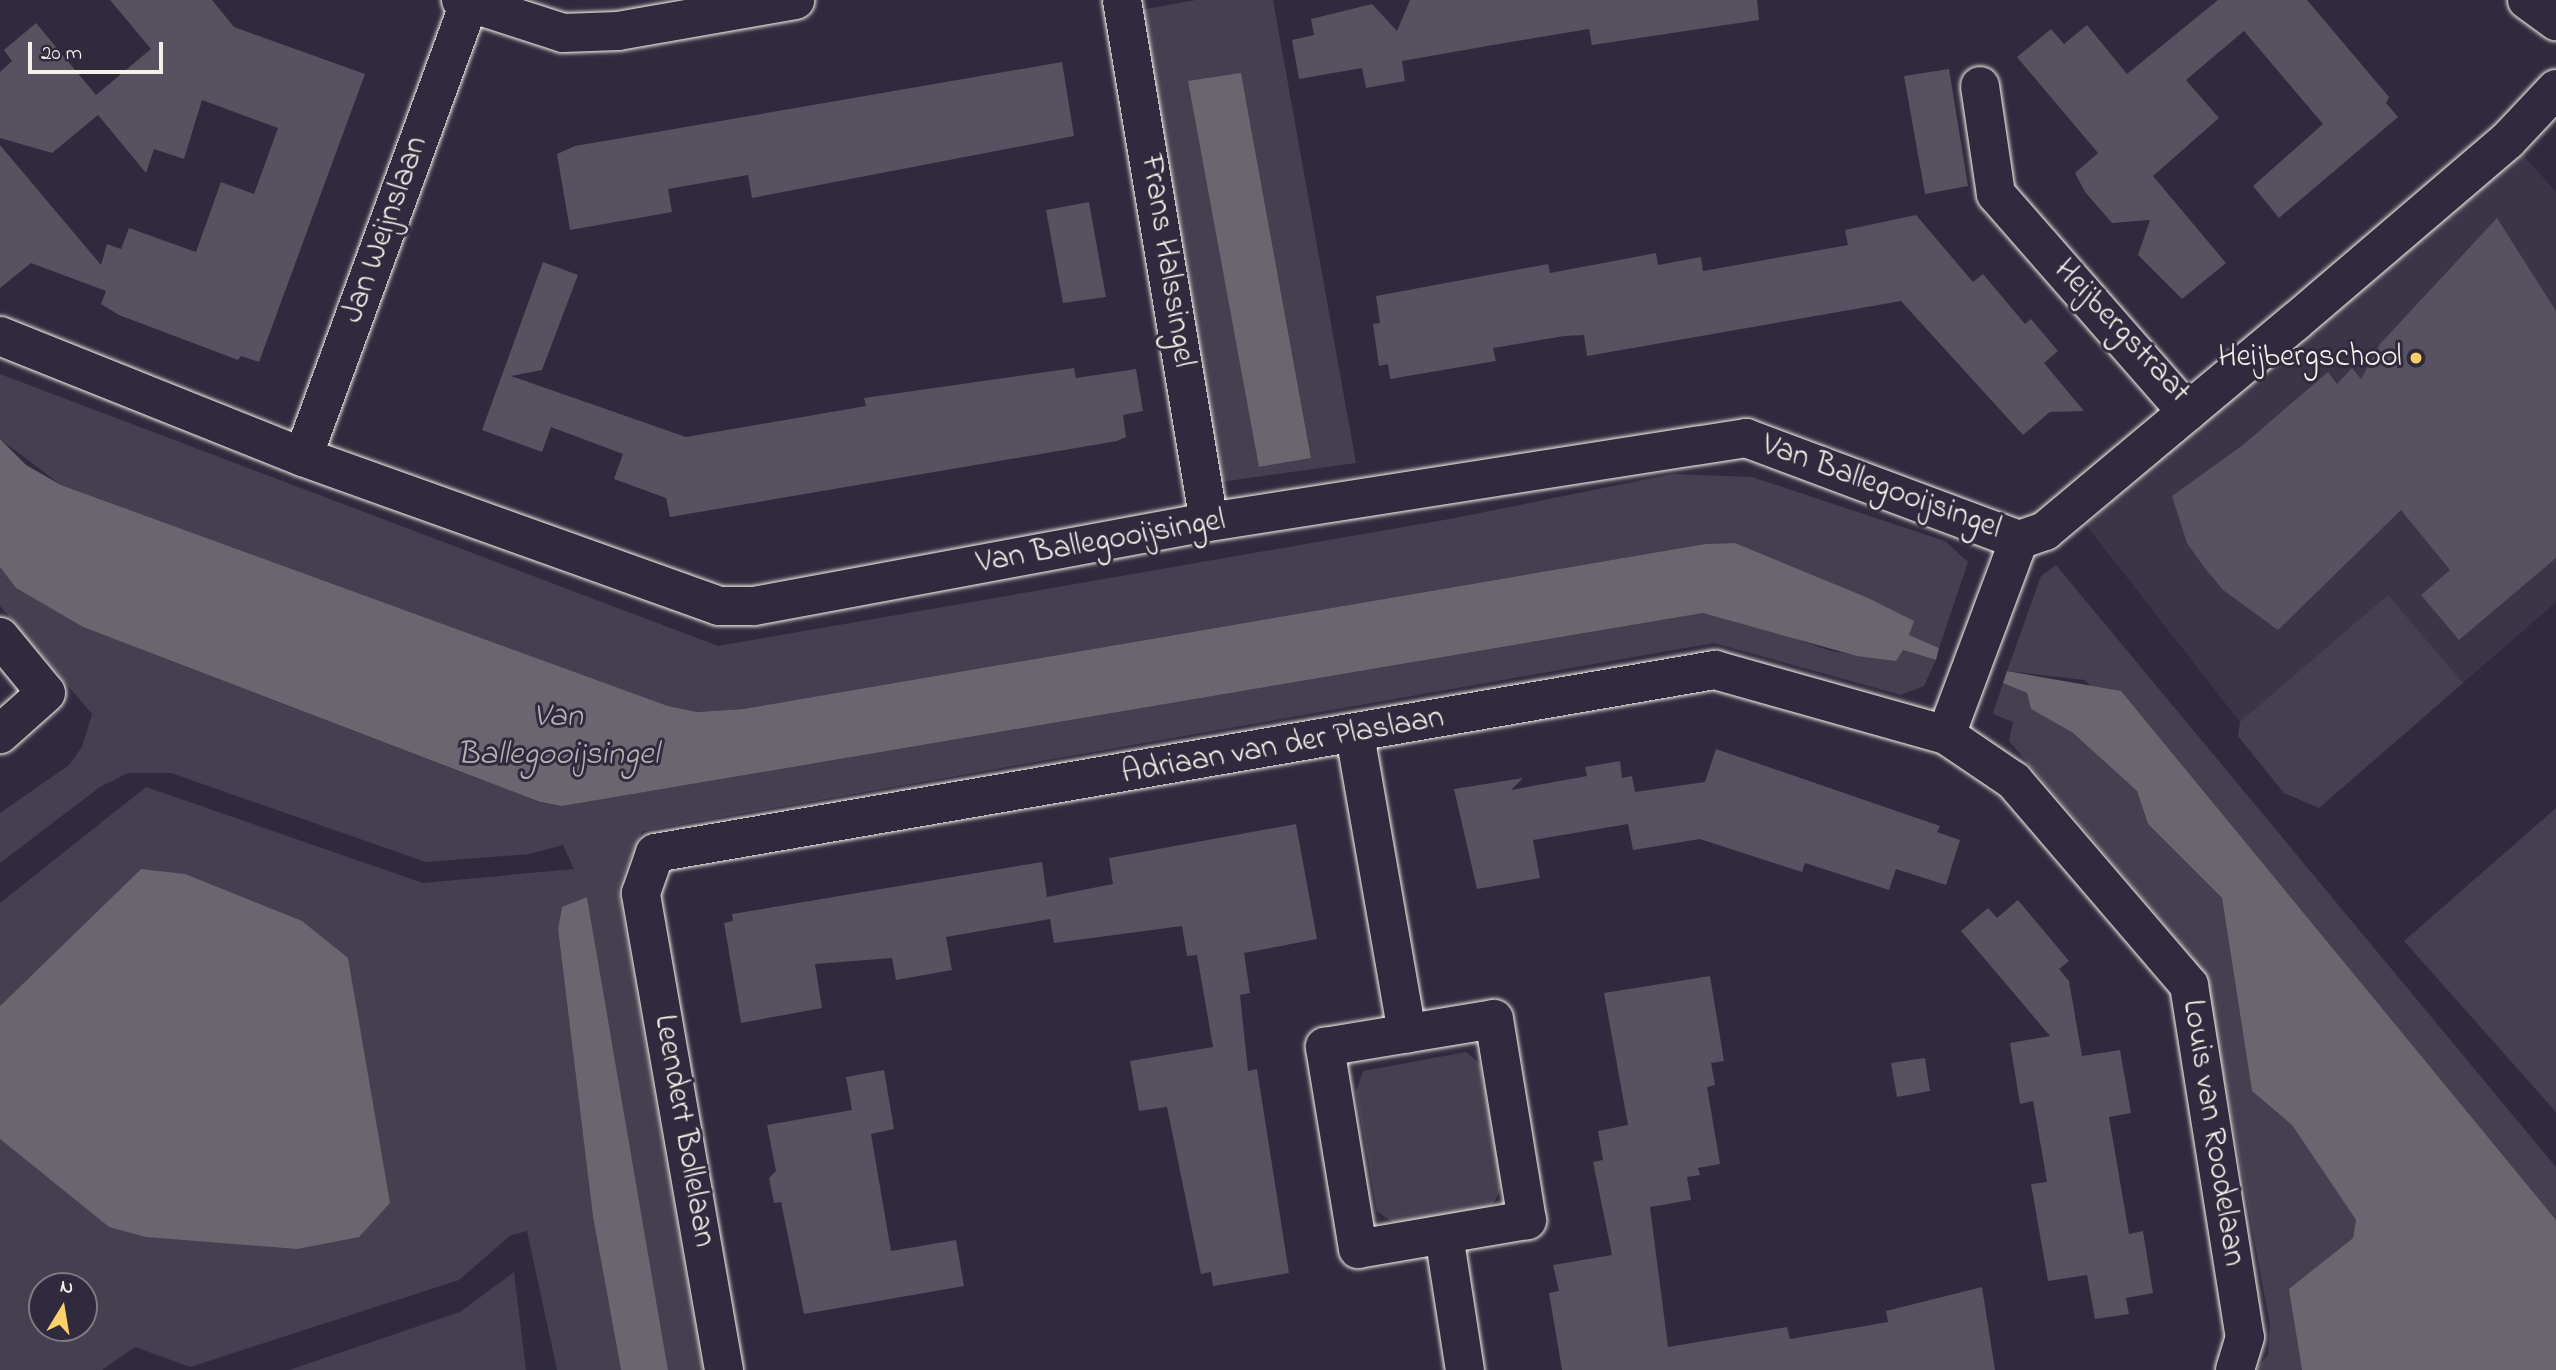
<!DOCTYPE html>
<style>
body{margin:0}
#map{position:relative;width:2556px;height:1370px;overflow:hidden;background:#2f2a3d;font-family:"Indie Flower",sans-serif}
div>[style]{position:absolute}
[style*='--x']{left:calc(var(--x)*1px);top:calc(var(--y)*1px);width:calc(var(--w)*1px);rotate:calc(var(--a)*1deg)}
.built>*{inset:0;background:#3b3647}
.green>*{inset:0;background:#454050}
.water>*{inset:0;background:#6a6670}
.building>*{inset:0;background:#56525f}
.roads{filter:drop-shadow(0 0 2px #f4f1e8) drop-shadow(0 0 2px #f4f1e8)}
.minor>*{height:38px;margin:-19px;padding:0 19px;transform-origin:19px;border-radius:19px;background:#2f2a3d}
.secondary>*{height:38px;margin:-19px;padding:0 19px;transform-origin:19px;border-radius:19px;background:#2f2a3d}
.dots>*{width:19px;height:19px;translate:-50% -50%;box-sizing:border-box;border:4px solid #2f2a3d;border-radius:50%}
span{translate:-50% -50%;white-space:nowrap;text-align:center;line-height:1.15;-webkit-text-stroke:6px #2f2a3d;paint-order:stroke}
.street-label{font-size:32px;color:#f4f1e8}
.poi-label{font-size:32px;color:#f4f1e8}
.right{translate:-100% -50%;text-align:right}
.water-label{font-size:33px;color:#b6b2b2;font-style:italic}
.north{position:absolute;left:28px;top:1272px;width:70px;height:70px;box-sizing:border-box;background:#2f2a3d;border:2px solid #7e7a81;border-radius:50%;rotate:11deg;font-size:19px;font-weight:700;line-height:28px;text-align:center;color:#f4f1e8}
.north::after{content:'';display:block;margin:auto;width:24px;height:32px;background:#ffd166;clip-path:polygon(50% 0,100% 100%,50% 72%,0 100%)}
.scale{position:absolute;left:28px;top:42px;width:135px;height:32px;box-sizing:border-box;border:4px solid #f4f1e8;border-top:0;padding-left:9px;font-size:21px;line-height:24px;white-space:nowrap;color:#f4f1e8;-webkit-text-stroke:5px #2f2a3d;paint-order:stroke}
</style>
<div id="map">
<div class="built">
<i style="clip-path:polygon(2516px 147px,2556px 192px,2556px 602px,2319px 808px,2284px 793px,2238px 736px,2240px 722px,2086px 525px)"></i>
</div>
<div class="green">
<i style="clip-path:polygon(evenodd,1196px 0,1273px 0,1356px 463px,1221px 482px,1140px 10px,1196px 0,1241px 73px,1311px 457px,1260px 467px,1259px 466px,1241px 73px)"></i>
<i style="clip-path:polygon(0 374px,718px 646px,1455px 518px,1673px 474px,1752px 477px,1945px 541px,1968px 562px,1939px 648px,1908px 635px,1866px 597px,1735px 543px,1705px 544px,743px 709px,697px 712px,668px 706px,61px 485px,0 439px)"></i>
<i style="clip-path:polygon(2056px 565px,2556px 1167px,2556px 1220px,2387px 1020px,2085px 680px,2007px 671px,2041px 576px)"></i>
<i style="clip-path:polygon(evenodd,0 567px,16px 588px,83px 627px,539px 802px,562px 806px,1703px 613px,1740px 620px,1831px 651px,1896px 661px,1902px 650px,1936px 660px,1924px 686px,1901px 695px,1714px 643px,642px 831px,618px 888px,703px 1370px,668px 1370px,587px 897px,562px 907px,558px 929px,593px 1217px,621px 1370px,557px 1370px,527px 1231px,511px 1235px,459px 1280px,190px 1367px,135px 1347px,102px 1370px,0 1370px,0 1139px,109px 1227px,141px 869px,0 1006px,0 903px,146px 787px,423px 883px,574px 869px,563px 845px,529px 854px,426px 862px,171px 773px,128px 773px,100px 787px,0 863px,0 813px,69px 765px,82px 747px,92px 714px,0 606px,0 567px,42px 1286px,84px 1286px,84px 1328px,42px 1328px,42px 1286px)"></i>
<i style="clip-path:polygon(2388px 595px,2463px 683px,2319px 808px,2284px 793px,2238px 736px,2240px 722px)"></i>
<i style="clip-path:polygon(2003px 683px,2027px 693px,2031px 709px,2073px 733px,2137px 791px,2148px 824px,2222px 898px,2252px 1091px,2292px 1125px,2356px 1220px,2353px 1238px,2290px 1289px,2302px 1370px,2256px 1370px,2268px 1355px,2270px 1325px,2213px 1015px,2194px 959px,2009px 741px,2013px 722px,1993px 714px)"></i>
<i style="clip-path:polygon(2556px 808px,2556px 1112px,2404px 941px)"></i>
<i style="clip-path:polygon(1466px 1052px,1480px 1064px,1502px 1187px,1492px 1206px,1395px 1224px,1377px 1211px,1356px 1092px,1363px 1071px)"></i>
<i style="clip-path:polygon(514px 1272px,526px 1370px,289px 1370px,460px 1312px)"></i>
</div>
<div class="water">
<i style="clip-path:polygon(1241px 73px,1311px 458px,1259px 467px,1188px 81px)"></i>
<i style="clip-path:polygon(0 439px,26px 465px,61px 485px,668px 706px,697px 712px,743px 709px,1705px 544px,1735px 543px,1866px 597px,1914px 621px,1909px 635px,1939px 648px,1936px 660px,1903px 650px,1896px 661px,1857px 656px,1703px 613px,562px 806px,540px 802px,83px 627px,16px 588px,0 567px)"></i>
<i style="clip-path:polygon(2007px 671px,2121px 691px,2556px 1220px,2556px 1370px,2302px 1370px,2289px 1289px,2353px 1238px,2356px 1220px,2292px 1125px,2252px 1091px,2222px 898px,2148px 824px,2137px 791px,2073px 733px,2031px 709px,2027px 693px,2003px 683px)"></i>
<i style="clip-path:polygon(141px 869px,185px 874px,302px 921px,348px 958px,390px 1203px,359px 1237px,297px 1249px,146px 1237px,109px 1227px,0 1139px,0 1006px)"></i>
<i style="clip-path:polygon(587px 897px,668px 1370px,621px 1370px,593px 1217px,558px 929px,562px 907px)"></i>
</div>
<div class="building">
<i style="clip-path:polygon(110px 0,212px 0,234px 27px,365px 74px,259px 362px,241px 356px,238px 360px,119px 315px,101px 304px,106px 291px,31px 263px,0 288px,0 145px,101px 265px,107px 244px,121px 249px,129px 228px,196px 252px,221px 182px,254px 194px,278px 128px,202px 100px,184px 159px,154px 149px,146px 173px,98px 115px,52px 153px,0 138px,0 72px,12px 61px,4px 50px,36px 23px,96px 95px,151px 49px)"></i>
<i style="clip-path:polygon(1410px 0,1757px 0,1759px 20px,1592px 45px,1589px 29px,1493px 45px,1402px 61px,1405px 81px,1366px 88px,1362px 68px,1299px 79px,1292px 40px,1314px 35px,1311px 19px,1372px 4px,1397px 31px)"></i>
<i style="clip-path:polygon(2218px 0,2307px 0,2389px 97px,2386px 103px,2398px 117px,2279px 218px,2253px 186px,2323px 124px,2244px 31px,2186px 80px,2219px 118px,2153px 176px,2226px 263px,2182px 299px,2138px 255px,2150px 220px,2112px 223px,2085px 192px,2075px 173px,2098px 153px,2017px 57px,2051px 29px,2064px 44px,2087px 25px,2127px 74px)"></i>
<i style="clip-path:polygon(1062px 62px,1074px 136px,752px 198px,748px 175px,668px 189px,672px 212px,570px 230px,557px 154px,575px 146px)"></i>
<i style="clip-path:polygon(1949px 69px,1968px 186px,1925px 194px,1904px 76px)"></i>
<i style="clip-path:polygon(1089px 202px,1106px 297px,1063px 303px,1046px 210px)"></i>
<i style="clip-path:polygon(1916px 215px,1973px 282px,1983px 274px,2025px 324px,2031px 319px,2058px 351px,2044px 363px,2084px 411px,2050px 412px,2023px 435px,1901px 301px,1587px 356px,1584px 335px,1564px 336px,1493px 348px,1496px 361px,1390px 379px,1388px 364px,1379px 366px,1373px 324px,1380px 323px,1376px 296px,1548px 264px,1550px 273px,1656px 253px,1658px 265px,1701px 257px,1703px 271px,1848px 245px,1845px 230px)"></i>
<i style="clip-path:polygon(2497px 218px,2556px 311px,2556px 558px,2459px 640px,2421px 595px,2450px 570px,2401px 510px,2278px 630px,2223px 590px,2204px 567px,2187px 543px,2172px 496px,2243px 445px,2328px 372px,2337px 384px,2352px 368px,2361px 379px,2380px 344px)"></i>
<i style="clip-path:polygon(543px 262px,578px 275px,542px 370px,511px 376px,686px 437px,866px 406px,864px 398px,1074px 368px,1076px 378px,1136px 369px,1143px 411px,1123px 415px,1126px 437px,1117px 441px,670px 517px,666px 498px,614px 479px,623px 454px,551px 427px,542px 452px,482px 430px)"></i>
<i style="clip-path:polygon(1716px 749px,1940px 826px,1937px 832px,1960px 840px,1946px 885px,1896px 869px,1889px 890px,1805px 863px,1802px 872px,1700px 839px,1633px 850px,1628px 824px,1533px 840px,1540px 878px,1477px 889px,1454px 789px,1523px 778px,1511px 790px,1587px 776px,1585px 767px,1620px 761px,1622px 778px,1632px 776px,1635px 792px,1705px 782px)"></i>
<i style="clip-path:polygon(1296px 824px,1317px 939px,1244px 953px,1250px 993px,1240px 995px,1248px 1071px,1257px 1069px,1289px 1273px,1213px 1286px,1211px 1272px,1201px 1274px,1167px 1107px,1139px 1111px,1130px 1061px,1213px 1047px,1197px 955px,1187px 956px,1182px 926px,1054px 943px,1050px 919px,946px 937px,952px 970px,896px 980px,892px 958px,815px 964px,822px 1008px,741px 1023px,724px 923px,733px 921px,732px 914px,1042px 862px,1047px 897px,1113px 884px,1109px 858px)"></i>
<i style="clip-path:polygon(2018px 900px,2069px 961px,2059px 969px,2069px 981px,2082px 1056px,2120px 1050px,2131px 1113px,2109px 1117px,2129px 1234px,2143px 1231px,2153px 1293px,2126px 1298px,2129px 1314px,2095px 1319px,2087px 1275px,2048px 1281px,2031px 1184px,2047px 1182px,2033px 1101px,2020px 1104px,2010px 1043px,2050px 1036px,1961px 931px,1988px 908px,1997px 918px)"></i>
<i style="clip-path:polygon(1710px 976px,1724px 1061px,1711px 1063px,1715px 1085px,1707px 1087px,1720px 1164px,1698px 1168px,1700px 1175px,1687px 1177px,1691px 1200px,1650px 1207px,1668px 1347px,1787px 1327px,1790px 1339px,1888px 1322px,1886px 1311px,1982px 1287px,1995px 1370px,1562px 1370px,1549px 1293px,1559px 1291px,1553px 1265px,1612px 1255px,1593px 1162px,1603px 1160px,1598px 1131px,1628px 1125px,1604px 993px)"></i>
<i style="clip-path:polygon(1925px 1058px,1930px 1091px,1897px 1097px,1891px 1063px)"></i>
<i style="clip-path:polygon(884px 1070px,894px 1129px,871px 1134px,891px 1251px,956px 1240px,964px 1286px,804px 1314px,781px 1202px,774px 1203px,769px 1178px,776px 1171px,767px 1125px,852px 1110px,846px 1077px)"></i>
</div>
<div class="roads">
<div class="minor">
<i style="--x:461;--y:0;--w:107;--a:17.9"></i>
<i style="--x:563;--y:33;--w:55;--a:-2.1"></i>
<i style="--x:618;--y:31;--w:180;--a:-9.9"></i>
<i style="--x:1122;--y:0;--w:529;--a:80.54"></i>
<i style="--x:1980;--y:86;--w:109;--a:81.6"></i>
<i style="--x:1996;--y:194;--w:290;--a:48.8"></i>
<i style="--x:0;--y:336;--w:326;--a:21.8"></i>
<i style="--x:303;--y:457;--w:442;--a:19.7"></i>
<i style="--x:719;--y:606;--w:35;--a:0"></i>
<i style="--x:754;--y:606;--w:463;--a:-10.5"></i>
<i style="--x:1209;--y:522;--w:544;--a:-8.89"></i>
<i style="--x:1746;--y:438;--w:291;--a:20.5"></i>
<i style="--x:2019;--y:540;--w:28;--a:-19"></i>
<i style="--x:2045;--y:531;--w:326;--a:-39.9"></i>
<i style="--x:2295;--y:322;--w:280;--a:-40.5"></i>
<i style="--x:2508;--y:140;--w:70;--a:-46.7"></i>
<i style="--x:303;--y:457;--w:483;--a:-69.9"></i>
<i style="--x:0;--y:637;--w:72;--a:50.6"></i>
<i style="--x:46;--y:693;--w:62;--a:138.3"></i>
<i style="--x:1355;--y:735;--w:303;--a:80.1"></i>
<i style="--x:1946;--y:735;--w:208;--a:-69.5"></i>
<i style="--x:1494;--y:1019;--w:204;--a:80.7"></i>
<i style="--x:1527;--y:1220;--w:171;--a:170.3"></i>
<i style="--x:1358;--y:1249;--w:205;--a:-99.3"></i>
<i style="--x:1325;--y:1047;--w:171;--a:-9.4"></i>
<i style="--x:1444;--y:1235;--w:137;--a:81.2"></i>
<i style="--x:724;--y:1370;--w:484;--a:-99.9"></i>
<i style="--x:641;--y:893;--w:42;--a:-70.7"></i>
<i style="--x:655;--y:853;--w:1076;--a:-9.8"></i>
<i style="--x:1715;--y:670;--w:240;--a:15.7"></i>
<i style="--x:1946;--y:735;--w:82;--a:34.1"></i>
<i style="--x:2014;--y:781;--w:269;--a:49.4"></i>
<i style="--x:2189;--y:985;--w:356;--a:81"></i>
<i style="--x:2245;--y:1337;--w:34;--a:107"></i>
</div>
<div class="secondary">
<i style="--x:2527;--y:0;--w:36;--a:36"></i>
</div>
</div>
<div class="dots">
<i style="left:2416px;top:358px;background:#ffd166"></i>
</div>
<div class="street-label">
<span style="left:386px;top:230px;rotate:-70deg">Jan Weijnslaan</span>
<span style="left:1166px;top:261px;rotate:81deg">Frans Halssingel</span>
<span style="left:2121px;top:332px;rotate:47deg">Heijbergstraat</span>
<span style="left:1881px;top:488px;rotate:20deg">Van Ballegooijsingel</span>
<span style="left:1101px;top:543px;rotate:-10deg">Van Ballegooijsingel</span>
<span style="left:1283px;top:747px;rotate:-10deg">Adriaan van der Plaslaan</span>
<span style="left:683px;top:1131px;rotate:80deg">Leendert Bollelaan</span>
<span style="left:2212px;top:1133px;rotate:81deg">Louis van Roodelaan</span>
</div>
<div class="poi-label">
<span class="right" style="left:2402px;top:358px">Heijbergschool</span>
</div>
<div class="water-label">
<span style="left:558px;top:737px">Van<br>Ballegooijsingel</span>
</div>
<div class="north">N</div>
<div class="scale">20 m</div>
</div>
